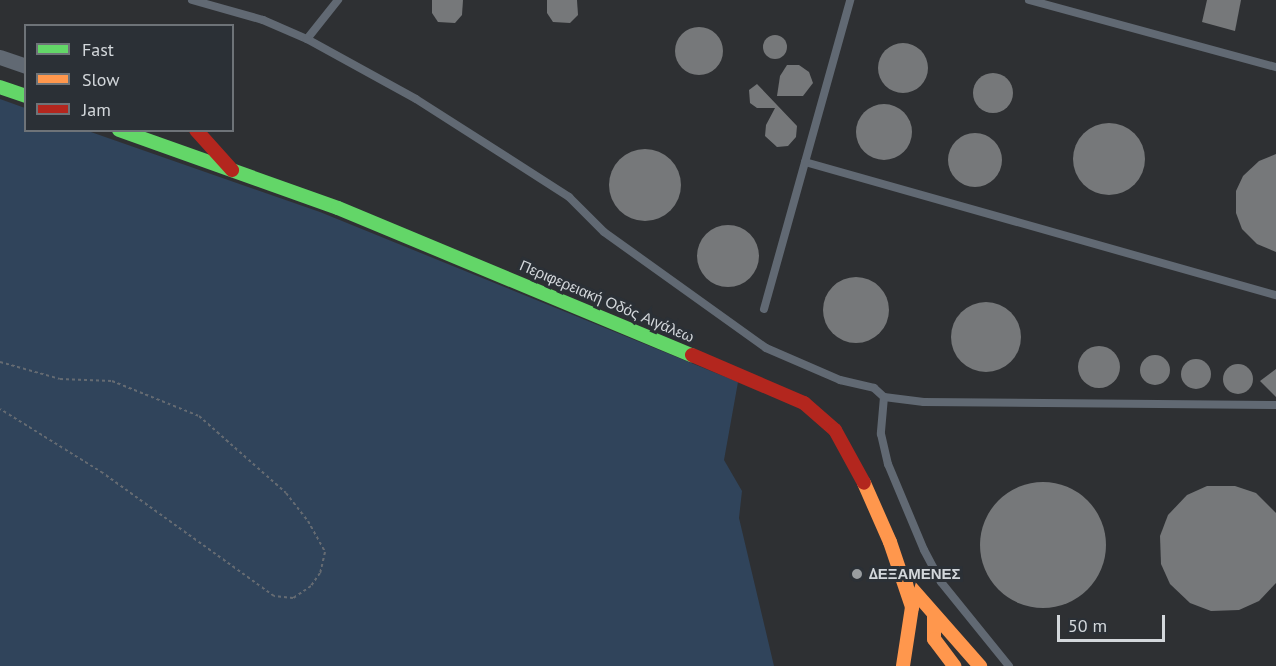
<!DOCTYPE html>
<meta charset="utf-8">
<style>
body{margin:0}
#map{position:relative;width:1276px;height:666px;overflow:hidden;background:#2e3033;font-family:"PT Sans",sans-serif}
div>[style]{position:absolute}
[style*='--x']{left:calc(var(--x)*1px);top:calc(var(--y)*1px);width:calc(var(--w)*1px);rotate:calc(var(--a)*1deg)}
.green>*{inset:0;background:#30445b}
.building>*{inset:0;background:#76787a}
.round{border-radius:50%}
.path>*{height:2px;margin-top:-1px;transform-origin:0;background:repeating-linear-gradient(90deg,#656b72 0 3px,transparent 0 6px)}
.lane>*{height:8px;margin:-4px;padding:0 4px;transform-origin:4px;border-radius:4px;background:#616973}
.street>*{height:15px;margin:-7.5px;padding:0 7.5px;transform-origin:7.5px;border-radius:7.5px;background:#616973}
.fast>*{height:14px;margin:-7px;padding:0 7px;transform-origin:7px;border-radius:7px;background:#63d668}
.slow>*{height:14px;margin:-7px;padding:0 7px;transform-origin:7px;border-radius:7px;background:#ff974d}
.jam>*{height:14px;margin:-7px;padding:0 7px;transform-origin:7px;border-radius:7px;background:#b3261e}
.dots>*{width:16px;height:16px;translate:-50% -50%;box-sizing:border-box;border:3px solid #2b3036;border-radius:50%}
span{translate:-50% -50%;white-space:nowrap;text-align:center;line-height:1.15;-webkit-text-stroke:6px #2b3036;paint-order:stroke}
.street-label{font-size:15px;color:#d3d7db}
.poi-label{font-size:15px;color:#d3d7db;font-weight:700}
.left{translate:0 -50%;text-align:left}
.legend{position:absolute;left:24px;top:24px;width:210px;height:108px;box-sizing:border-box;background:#2b3036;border:2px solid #6e7378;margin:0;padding:8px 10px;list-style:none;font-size:18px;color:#d3d7db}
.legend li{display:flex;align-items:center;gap:12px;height:30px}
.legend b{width:30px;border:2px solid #6e7378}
.scale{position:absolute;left:1057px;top:615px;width:108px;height:27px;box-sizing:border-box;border:3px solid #d3d7db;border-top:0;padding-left:8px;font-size:18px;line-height:21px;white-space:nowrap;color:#d3d7db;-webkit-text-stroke:4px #2b3036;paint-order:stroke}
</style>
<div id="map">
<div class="green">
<i style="clip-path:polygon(0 99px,25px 108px,26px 130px,88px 131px,320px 212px,738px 382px,724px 460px,742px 491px,739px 518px,774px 666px,0 666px)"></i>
</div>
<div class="building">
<i style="clip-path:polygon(432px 0,463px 0,462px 15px,455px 23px,438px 22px,432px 13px)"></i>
<i style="clip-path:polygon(547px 0,577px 0,578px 15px,570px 23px,553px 22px,547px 13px)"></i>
<i style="clip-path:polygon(1207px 0,1241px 0,1235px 31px,1202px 22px)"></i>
<i class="round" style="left:675px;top:27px;width:48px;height:48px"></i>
<i class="round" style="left:763px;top:35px;width:24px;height:24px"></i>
<i class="round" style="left:878px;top:43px;width:50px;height:50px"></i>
<i style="clip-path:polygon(787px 65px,799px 65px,809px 72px,813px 83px,803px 96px,777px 96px,780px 76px)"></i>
<i class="round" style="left:973px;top:73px;width:40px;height:40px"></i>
<i style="clip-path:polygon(757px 84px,797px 126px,796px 137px,788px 146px,777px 147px,765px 136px,766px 125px,775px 108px,757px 108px,750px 103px,749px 90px)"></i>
<i class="round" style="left:856px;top:104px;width:56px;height:56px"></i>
<i class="round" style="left:1073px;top:123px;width:72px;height:72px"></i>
<i class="round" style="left:948px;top:133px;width:54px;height:54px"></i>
<i class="round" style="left:609px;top:149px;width:72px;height:72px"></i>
<i style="clip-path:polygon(1276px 154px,1276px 252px,1257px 244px,1242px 229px,1236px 213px,1236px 191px,1243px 176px,1259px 161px)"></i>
<i class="round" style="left:697px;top:225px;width:62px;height:62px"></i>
<i class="round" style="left:823px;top:277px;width:66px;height:66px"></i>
<i class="round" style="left:951px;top:302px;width:70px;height:70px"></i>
<i class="round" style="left:1078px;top:346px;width:42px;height:42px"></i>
<i class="round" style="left:1140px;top:355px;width:30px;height:30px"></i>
<i class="round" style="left:1181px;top:359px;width:30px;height:30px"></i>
<i class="round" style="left:1223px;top:364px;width:30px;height:30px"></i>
<i style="clip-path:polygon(1276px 369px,1276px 397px,1260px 381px)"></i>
<i class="round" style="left:980px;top:482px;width:126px;height:126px"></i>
<i style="clip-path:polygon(1207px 486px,1235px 486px,1256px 493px,1276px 513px,1276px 583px,1259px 601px,1239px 610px,1211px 611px,1190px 603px,1170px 584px,1161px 564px,1160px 536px,1168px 515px,1187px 495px)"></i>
</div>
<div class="path">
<i style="--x:0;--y:362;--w:62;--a:15.8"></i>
<i style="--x:60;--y:379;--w:52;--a:2.2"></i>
<i style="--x:112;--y:381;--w:94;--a:21.9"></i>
<i style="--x:199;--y:416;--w:116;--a:41.5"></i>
<i style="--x:286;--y:493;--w:36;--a:52"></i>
<i style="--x:308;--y:521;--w:35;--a:61"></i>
<i style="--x:325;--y:552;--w:22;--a:103"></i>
<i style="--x:320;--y:573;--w:16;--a:125"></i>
<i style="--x:311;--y:586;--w:22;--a:146"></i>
<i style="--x:293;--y:598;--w:19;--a:-174"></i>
<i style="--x:274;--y:596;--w:211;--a:-144.3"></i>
<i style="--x:103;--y:473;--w:121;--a:-148.1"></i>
</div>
<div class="lane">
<i style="--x:192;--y:0;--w:74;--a:15.7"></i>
<i style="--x:263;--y:20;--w:48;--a:23.4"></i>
<i style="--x:307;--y:39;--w:50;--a:-51.5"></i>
<i style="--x:1029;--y:0;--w:256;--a:15.2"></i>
<i style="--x:307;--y:39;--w:124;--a:28.8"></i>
<i style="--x:416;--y:99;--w:182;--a:32.6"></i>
<i style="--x:569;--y:197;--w:49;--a:45"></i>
<i style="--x:604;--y:232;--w:199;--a:35.6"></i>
<i style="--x:766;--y:348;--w:81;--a:23.4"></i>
<i style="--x:840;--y:380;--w:35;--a:13"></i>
<i style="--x:874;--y:388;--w:13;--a:42"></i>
<i style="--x:884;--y:397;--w:37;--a:95"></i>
<i style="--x:881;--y:434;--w:31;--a:77"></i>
<i style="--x:888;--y:464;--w:93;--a:67.3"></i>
<i style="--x:924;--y:550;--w:36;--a:62"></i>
<i style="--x:941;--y:582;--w:108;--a:51"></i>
<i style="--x:805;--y:162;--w:489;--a:15.8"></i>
<i style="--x:764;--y:309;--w:321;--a:-74.4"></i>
<i style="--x:884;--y:397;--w:40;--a:7.1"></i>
<i style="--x:924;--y:402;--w:352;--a:0.5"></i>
</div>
<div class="street">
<i style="--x:0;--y:57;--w:28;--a:19"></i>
</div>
<div class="fast">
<i style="--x:0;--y:87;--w:28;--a:19"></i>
<i style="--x:119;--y:130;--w:232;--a:19.6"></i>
<i style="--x:338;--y:208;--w:383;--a:22.6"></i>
</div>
<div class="slow">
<i style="--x:864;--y:483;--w:64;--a:66.2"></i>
<i style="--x:890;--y:542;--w:69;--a:71.3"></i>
<i style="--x:912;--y:607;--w:60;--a:98.7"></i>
<i style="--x:907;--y:583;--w:111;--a:48.7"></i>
<i style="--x:934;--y:616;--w:23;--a:90"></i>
<i style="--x:934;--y:639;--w:34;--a:53"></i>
</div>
<div class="jam">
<i style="--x:196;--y:130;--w:54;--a:48"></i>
<i style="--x:692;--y:355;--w:122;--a:23.2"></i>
<i style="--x:804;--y:403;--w:41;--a:41.1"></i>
<i style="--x:835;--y:430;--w:60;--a:61.3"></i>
</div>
<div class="dots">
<i style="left:857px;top:574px;background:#999da0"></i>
</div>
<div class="street-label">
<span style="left:607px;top:301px;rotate:23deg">Περιφερειακή Οδός Αιγάλεω</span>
</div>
<div class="poi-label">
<span class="left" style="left:869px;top:574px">ΔΕΞΑΜΕΝΕΣ</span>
</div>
<ul class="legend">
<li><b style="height:8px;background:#63d668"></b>Fast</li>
<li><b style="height:8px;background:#ff974d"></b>Slow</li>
<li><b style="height:8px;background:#b3261e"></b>Jam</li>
</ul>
<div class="scale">50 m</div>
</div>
